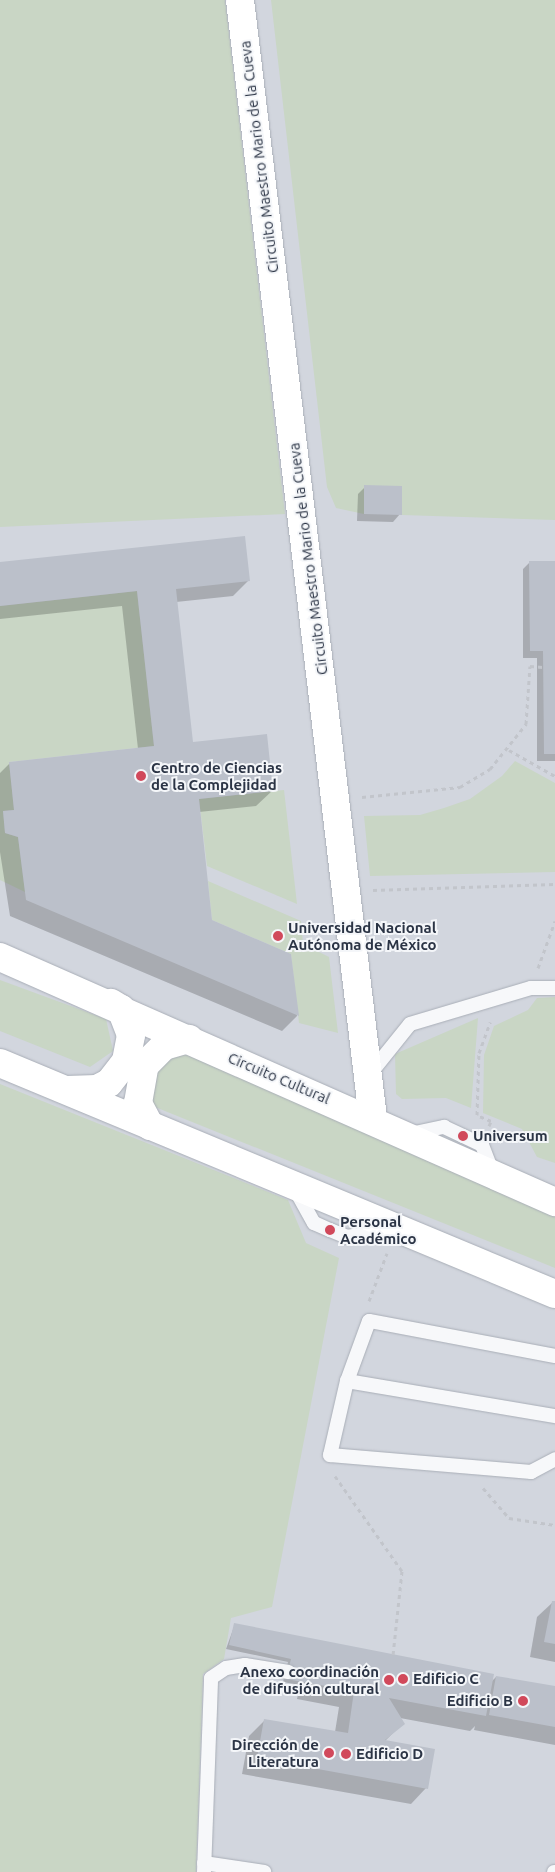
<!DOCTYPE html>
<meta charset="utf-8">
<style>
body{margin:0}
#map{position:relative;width:555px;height:1872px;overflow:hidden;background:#e4e7ec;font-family:Ubuntu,sans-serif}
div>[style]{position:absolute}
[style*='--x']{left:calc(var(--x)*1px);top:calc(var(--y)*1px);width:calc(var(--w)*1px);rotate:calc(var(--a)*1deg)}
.built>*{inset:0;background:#d2d6de}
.green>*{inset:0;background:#c9d6c5}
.shadow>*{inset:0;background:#0003}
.building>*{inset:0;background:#bbc0ca}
.path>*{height:3px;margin-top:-1.5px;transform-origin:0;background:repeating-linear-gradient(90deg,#c2c5cb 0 4px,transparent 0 8px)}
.roads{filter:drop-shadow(0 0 1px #a9aeb7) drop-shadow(0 0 1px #a9aeb7)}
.lane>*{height:14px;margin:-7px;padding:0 7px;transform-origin:7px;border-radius:7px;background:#f7f8fa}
.secondary>*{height:28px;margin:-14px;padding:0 14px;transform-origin:14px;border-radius:14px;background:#fff}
.dots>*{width:14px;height:14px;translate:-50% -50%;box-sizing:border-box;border:2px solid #f4f6f9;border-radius:50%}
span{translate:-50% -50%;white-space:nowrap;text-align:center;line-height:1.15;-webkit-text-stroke:4px #f4f6f9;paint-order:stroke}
.street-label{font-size:15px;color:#2b3445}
.poi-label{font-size:15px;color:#2b3445;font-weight:700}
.left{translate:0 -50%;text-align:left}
.right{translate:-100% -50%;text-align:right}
</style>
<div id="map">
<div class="built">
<i style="clip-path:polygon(0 0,555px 0,555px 1872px,0 1872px)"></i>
</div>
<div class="green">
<i style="clip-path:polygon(0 0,225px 0,285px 514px,0 527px)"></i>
<i style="clip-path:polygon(271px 0,555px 0,555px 520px,402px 515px,402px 486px,365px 486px,364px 514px,336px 508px,327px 487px)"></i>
<i style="clip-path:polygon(137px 591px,154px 746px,9px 762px,14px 810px,3px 811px,5px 833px,18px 837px,25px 892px,0 880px,0 606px)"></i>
<i style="clip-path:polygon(515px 761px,555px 783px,555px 872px,370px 876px,364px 816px,420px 815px,444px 808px,470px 799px,502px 776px)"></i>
<i style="clip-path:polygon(284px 790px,297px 904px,207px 866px,199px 799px)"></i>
<i style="clip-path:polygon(208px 881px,301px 921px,303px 944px,329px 957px,338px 1033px,299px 1023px,291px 954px,212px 920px)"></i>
<i style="clip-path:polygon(0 980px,106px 1019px,113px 1051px,90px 1067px,0 1031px)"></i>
<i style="clip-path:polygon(555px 997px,555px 1163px,537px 1157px,522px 1129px,483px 1113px,484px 1055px,494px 1026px,528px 1010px,537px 998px)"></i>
<i style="clip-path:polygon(478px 1018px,471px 1108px,446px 1098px,402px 1099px,396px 1094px,395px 1054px)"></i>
<i style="clip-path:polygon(193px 1053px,555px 1216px,555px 1268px,155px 1107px,145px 1085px,160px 1060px)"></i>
<i style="clip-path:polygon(0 1084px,288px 1200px,306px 1243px,339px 1258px,272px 1607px,231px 1618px,224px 1659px,203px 1674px,196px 1872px,0 1872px)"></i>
</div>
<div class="shadow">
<i style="clip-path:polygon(365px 487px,400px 514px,393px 522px,357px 521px,358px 494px)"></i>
<i style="clip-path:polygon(530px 562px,555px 562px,555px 761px,537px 761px,537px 658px,523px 658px,523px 569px)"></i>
<i style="clip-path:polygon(0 564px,249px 580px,233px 596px,176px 602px,192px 743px,272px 791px,256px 806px,199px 812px,211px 921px,290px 955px,297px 1016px,282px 1031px,10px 916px,0 852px,0 773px,10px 763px,138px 749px,122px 606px,0 619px)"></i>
<i style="clip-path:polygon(553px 1602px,555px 1602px,555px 1662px,530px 1657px,537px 1617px)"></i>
<i style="clip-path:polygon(235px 1624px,491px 1682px,496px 1677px,555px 1687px,555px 1745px,474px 1730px,475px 1726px,470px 1731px,400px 1718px,403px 1723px,385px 1741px,426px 1788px,411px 1804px,242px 1774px,249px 1736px,265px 1720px,335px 1732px,339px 1707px,297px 1699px,300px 1685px,283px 1682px,288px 1662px,226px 1649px)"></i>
</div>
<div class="building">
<i style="clip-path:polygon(364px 485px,402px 486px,402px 515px,364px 514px)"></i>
<i style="clip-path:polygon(245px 536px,250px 581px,176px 589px,193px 742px,267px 734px,273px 791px,199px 799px,212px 920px,291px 954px,299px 1016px,26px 900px,18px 837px,5px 833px,3px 811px,14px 810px,9px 762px,154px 746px,137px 591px,0 606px,0 562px)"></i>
<i style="clip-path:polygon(529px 561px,555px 561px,555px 754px,544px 754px,543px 651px,530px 651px)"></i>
<i style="clip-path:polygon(552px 1601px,555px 1601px,555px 1644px,544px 1642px)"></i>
<i style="clip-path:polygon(234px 1623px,494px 1674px,486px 1716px,389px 1698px,405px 1724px,385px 1740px,435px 1749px,428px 1789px,257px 1758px,264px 1719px,348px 1733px,354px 1691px,286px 1679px,291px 1659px,229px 1645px)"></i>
<i style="clip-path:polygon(496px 1676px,555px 1686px,555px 1727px,489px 1715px)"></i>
</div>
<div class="path">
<i style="--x:509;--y:750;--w:53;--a:29.5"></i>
<i style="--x:362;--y:797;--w:99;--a:-5.8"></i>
<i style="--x:460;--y:787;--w:35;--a:-31"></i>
<i style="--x:490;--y:769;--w:58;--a:-51.3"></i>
<i style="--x:526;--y:724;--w:58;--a:-86.1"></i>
<i style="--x:530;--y:666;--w:13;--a:4"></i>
<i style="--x:373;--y:890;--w:182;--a:-1.9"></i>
<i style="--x:538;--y:968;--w:50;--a:-70.1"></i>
<i style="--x:489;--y:1126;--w:5;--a:-68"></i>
<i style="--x:491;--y:1121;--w:15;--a:-157"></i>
<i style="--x:477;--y:1115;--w:62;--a:-88.2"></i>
<i style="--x:479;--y:1053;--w:33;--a:-70"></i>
<i style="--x:369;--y:1301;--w:51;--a:-69.4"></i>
<i style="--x:335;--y:1476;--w:116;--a:54.8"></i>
<i style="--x:402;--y:1571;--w:84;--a:96.1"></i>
<i style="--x:483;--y:1488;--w:40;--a:49"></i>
<i style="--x:509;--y:1518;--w:47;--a:8.7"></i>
</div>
<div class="roads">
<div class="lane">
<i style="--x:369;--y:1075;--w:65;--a:-51.2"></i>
<i style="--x:410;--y:1024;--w:126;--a:-16.6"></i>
<i style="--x:531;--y:988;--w:24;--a:0"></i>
<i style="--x:410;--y:1134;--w:35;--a:-12"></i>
<i style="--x:444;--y:1127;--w:42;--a:25.3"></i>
<i style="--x:482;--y:1145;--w:30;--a:69"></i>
<i style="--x:295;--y:1189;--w:39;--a:61"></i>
<i style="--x:314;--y:1223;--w:17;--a:24"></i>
<i style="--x:330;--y:1230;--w:18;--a:22"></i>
<i style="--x:347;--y:1237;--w:44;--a:-9.2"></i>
<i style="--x:555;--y:1356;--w:189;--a:-169.3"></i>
<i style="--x:369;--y:1321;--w:64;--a:110.1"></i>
<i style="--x:347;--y:1381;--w:76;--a:102.9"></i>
<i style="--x:330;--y:1455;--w:202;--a:4.8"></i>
<i style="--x:531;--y:1472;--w:27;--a:-28"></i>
<i style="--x:347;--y:1381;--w:211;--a:9.6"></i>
<i style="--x:204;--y:1863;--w:61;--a:8.5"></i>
<i style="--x:204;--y:1872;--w:194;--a:-87.9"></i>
<i style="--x:211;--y:1678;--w:18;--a:-34"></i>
<i style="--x:226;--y:1668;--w:19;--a:-9"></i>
<i style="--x:245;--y:1665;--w:44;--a:9.2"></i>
<i style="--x:554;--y:1872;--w:1;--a:0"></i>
</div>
<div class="secondary">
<i style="--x:240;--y:0;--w:1126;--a:83.22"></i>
<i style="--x:0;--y:957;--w:607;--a:23.82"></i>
<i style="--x:0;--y:1063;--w:601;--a:22.6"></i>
<i style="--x:67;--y:1090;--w:30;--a:-2"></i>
<i style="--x:97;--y:1089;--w:13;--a:-27"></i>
<i style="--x:109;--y:1083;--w:28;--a:-52"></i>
<i style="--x:126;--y:1061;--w:26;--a:-79"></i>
<i style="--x:131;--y:1035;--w:28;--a:-111"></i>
<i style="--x:121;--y:1009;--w:12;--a:-149"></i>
<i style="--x:150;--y:1126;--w:26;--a:-118"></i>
<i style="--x:138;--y:1103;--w:39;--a:-80"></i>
<i style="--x:145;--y:1065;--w:27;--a:-45"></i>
<i style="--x:164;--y:1046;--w:26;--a:-16"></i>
</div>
</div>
<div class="dots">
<i style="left:141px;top:776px;background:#d1495b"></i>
<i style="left:278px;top:936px;background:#d1495b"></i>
<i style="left:463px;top:1136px;background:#d1495b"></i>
<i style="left:330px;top:1230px;background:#d1495b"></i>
<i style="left:403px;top:1679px;background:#d1495b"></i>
<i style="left:389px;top:1680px;background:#d1495b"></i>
<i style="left:523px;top:1701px;background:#d1495b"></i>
<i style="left:329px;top:1753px;background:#d1495b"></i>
<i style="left:346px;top:1754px;background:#d1495b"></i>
</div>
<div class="street-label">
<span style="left:259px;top:157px;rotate:-97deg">Circuito Maestro Mario de la Cueva</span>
<span style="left:308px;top:559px;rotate:-97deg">Circuito Maestro Mario de la Cueva</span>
<span style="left:279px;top:1078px;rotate:23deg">Circuito Cultural</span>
</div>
<div class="poi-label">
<span class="left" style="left:151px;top:776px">Centro de Ciencias<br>de la Complejidad</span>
<span class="left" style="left:288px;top:936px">Universidad Nacional<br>Autónoma de México</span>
<span class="left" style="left:473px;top:1136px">Universum</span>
<span class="left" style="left:340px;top:1230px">Personal<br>Académico</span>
<span class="right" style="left:379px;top:1680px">Anexo coordinación<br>de difusión cultural</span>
<span class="left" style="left:413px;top:1679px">Edificio C</span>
<span class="right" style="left:513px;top:1701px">Edificio B</span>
<span class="right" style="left:319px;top:1753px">Dirección de<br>Literatura</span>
<span class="left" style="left:356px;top:1754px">Edificio D</span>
</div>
</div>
